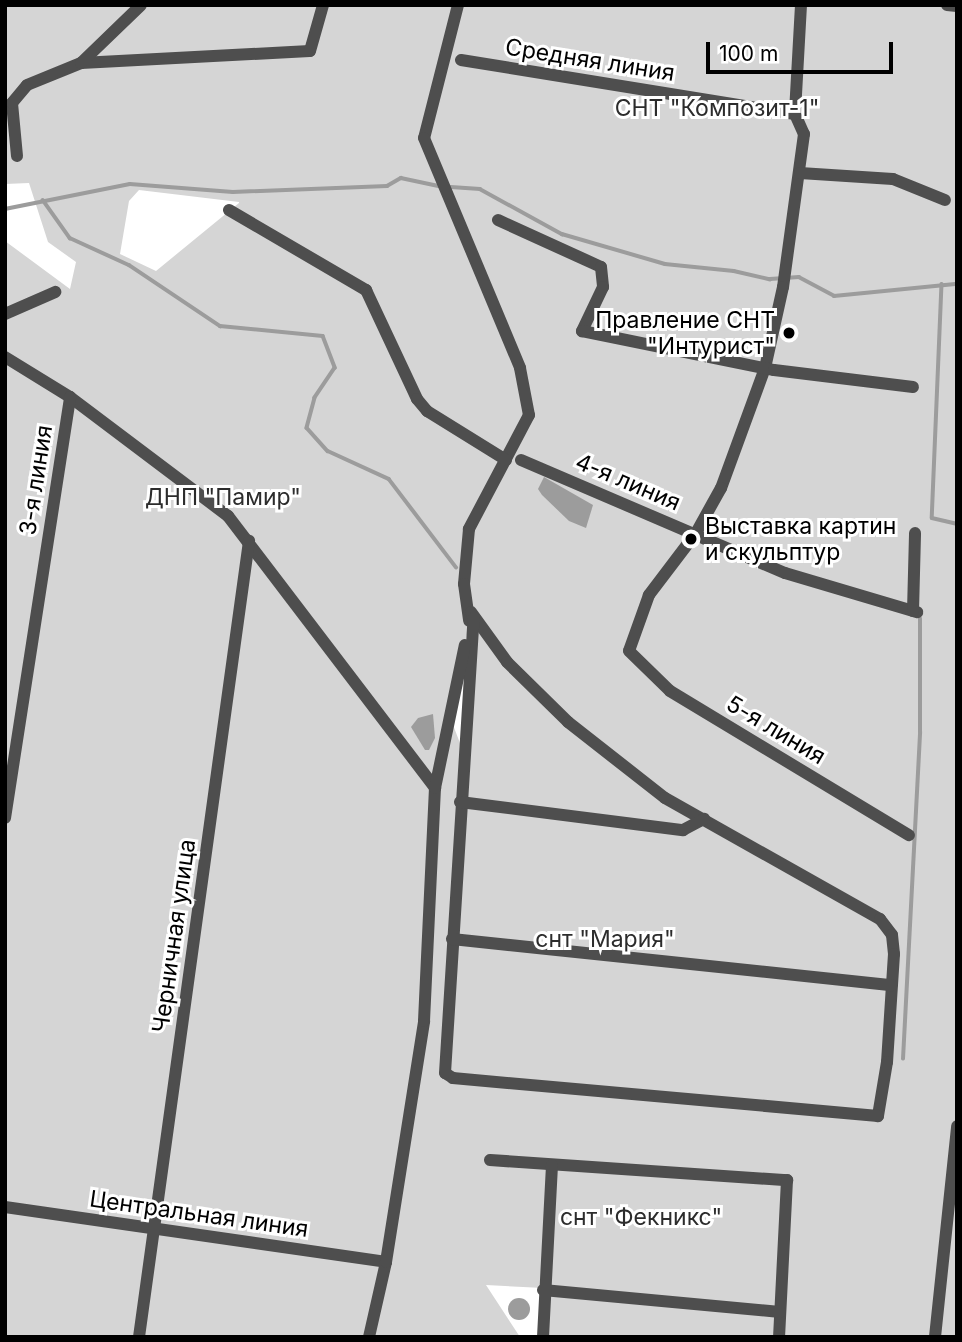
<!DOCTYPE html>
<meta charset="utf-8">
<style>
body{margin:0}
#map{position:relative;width:962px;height:1342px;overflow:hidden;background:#fff;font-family:Inter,sans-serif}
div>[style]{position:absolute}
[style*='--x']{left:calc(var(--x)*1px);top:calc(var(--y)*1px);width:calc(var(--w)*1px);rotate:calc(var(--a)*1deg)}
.green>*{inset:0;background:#d5d5d5}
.water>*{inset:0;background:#9c9c9c}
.round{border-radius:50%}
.stream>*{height:3.5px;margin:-1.75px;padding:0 1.75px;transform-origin:1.75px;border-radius:1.75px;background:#9c9c9c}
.minor>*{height:12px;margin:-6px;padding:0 6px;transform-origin:6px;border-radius:6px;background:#4e4e4e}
.dots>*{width:19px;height:19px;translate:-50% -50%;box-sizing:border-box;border:4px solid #fff;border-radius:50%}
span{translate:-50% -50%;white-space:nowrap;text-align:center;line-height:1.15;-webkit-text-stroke:6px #fff;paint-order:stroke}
.street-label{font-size:23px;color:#000}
.park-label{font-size:23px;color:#2c2c2c}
.poi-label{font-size:23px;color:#000}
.right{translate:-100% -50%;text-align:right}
.left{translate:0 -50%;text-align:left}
.frame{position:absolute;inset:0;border:7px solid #000;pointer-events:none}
.scale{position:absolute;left:706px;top:42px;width:187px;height:32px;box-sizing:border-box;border:4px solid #000;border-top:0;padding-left:9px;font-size:21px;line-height:24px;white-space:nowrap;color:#000;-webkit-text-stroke:5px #fff;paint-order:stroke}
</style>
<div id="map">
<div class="green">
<i style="clip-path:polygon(evenodd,5px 5px,957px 5px,957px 1337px,543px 1337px,543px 1288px,486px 1285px,520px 1337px,5px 1337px,5px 241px,70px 289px,76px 262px,48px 242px,29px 183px,5px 184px,5px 5px,139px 190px,239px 202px,239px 203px,156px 271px,120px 254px,129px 201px,139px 190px,5px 5px,471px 615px,463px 751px,450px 717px,471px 615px)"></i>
</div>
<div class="water">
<i style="clip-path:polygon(544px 477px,593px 505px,586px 528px,569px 521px,542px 495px,538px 489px)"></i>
<i style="clip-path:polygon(433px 714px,435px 738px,429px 750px,425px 750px,411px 727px,418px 718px)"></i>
<i class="round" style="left:508px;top:1298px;width:22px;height:22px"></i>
</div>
<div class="stream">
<i style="--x:451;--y:187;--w:29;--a:4"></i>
<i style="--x:480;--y:189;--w:94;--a:28.8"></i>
<i style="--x:562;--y:234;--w:107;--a:16.2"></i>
<i style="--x:665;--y:264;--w:69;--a:5.8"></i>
<i style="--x:734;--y:271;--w:37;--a:13"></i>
<i style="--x:770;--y:279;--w:29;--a:-4"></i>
<i style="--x:799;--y:277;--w:40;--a:28"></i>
<i style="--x:834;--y:296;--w:124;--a:-5.6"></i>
<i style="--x:43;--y:200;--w:47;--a:54.6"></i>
<i style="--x:70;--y:238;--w:65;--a:24.6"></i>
<i style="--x:129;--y:265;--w:110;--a:33.8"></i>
<i style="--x:220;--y:326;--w:103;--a:5.5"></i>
<i style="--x:323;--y:336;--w:34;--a:69"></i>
<i style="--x:335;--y:368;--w:36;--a:124"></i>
<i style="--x:315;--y:398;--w:31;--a:105"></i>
<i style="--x:307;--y:428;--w:31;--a:48"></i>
<i style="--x:328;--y:451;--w:67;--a:24.7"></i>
<i style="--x:389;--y:479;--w:111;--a:52.7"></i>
<i style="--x:5;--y:209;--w:127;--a:-11.3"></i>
<i style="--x:130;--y:184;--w:103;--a:4.4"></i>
<i style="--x:233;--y:192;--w:154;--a:-2.2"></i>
<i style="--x:387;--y:186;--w:16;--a:-30"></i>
<i style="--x:401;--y:178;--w:38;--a:12"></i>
<i style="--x:942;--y:284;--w:234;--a:92.4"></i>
<i style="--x:932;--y:518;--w:26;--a:13"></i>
<i style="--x:903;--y:1059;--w:327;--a:-87"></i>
<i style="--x:920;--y:732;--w:113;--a:-90"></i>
</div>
<div class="minor">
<i style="--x:458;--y:5;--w:137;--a:104.3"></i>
<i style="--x:424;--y:138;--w:249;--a:67.3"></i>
<i style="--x:520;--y:368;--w:48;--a:79.2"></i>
<i style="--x:529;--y:415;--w:129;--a:117.8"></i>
<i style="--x:469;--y:529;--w:55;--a:95.2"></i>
<i style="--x:464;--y:584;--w:37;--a:82"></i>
<i style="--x:801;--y:5;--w:109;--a:93.2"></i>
<i style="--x:795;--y:114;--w:22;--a:66"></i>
<i style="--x:804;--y:134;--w:154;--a:97.8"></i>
<i style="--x:783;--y:287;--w:83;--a:102.5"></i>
<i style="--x:765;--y:368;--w:128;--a:110.1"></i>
<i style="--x:721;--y:488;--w:51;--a:119.1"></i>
<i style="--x:696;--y:533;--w:78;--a:127.2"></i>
<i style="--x:649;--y:595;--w:59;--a:109.7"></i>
<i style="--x:629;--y:651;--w:57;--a:44.3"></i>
<i style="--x:670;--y:691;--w:279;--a:31.1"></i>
<i style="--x:947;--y:5;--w:10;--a:6"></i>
<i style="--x:461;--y:60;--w:338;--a:9.2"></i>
<i style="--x:81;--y:63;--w:229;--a:-3"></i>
<i style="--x:310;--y:51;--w:48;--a:-74.2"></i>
<i style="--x:17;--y:156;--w:53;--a:-95.4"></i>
<i style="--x:12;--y:103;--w:23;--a:-50"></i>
<i style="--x:27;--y:85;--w:58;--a:-22.2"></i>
<i style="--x:81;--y:63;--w:83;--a:-44"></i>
<i style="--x:800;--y:173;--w:93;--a:3.7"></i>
<i style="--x:893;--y:179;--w:56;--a:22"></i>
<i style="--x:229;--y:210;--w:159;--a:30.3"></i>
<i style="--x:366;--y:290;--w:120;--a:64.9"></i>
<i style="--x:417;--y:399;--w:16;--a:50"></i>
<i style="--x:427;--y:411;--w:93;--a:31.8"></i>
<i style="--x:498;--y:220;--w:113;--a:24.5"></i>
<i style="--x:601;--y:267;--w:20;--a:84"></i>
<i style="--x:603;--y:287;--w:49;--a:115.5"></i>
<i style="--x:582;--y:331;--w:196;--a:11.5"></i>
<i style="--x:774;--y:370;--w:140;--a:7"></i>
<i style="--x:5;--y:314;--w:55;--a:-23.7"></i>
<i style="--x:5;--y:357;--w:76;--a:31.6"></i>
<i style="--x:70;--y:397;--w:198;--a:37"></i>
<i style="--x:228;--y:516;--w:342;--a:52.7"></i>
<i style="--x:521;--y:460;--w:287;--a:23.2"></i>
<i style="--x:785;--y:573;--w:138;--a:16.5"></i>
<i style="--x:913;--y:611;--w:78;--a:-88.5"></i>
<i style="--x:471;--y:612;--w:62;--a:54.2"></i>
<i style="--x:507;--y:662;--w:86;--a:44.5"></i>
<i style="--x:568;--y:722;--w:123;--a:38.1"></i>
<i style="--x:665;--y:798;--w:247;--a:29.4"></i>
<i style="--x:880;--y:919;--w:20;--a:53"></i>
<i style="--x:892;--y:935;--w:19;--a:84"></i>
<i style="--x:894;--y:954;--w:108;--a:93.7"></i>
<i style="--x:887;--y:1062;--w:55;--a:99.5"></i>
<i style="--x:878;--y:1116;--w:427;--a:-174.9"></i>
<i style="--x:453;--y:1078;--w:9;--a:-148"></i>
<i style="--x:445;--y:1073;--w:456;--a:-86.4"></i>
<i style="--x:460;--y:802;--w:225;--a:7.2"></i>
<i style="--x:683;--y:830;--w:24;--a:-28"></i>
<i style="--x:5;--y:818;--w:426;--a:-81.2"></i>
<i style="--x:452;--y:939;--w:442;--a:6"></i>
<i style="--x:490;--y:1160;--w:298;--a:3.9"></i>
<i style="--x:787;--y:1180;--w:157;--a:92.9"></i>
<i style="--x:5;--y:1207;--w:385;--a:8.2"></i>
<i style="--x:543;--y:1290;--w:238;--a:5.3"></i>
<i style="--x:139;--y:1337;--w:804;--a:-82.13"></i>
<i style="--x:369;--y:1337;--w:77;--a:-77.2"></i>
<i style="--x:386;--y:1262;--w:244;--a:-81"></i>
<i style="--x:424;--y:1021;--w:233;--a:-87.3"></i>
<i style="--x:435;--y:788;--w:146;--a:-78.2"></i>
<i style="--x:543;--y:1337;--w:172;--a:-87"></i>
<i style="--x:935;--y:1337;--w:212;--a:-84"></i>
</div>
<div class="dots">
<i style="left:789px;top:333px;background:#000"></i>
<i style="left:691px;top:539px;background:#000"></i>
</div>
<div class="street-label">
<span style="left:590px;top:60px;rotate:9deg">Средняя линия</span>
<span style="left:36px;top:480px;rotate:-81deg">3-я линия</span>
<span style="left:628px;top:482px;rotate:23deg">4-я линия</span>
<span style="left:776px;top:730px;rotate:31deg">5-я линия</span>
<span style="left:174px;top:936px;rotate:-82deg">Черничная улица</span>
<span style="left:199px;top:1214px;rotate:8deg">Центральная линия</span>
</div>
<div class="park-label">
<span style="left:717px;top:108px">СНТ "Композит-1"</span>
<span style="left:223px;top:497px">ДНП "Памир"</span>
<span style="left:605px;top:939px">снт "Мария"</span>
<span style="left:641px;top:1217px">снт "Фекникс"</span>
</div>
<div class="poi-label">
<span class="right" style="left:775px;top:333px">Правление СНТ<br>"Интурист"</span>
<span class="left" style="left:705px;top:539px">Выставка картин<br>и скульптур</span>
</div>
<div class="frame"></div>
<div class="scale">100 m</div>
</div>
